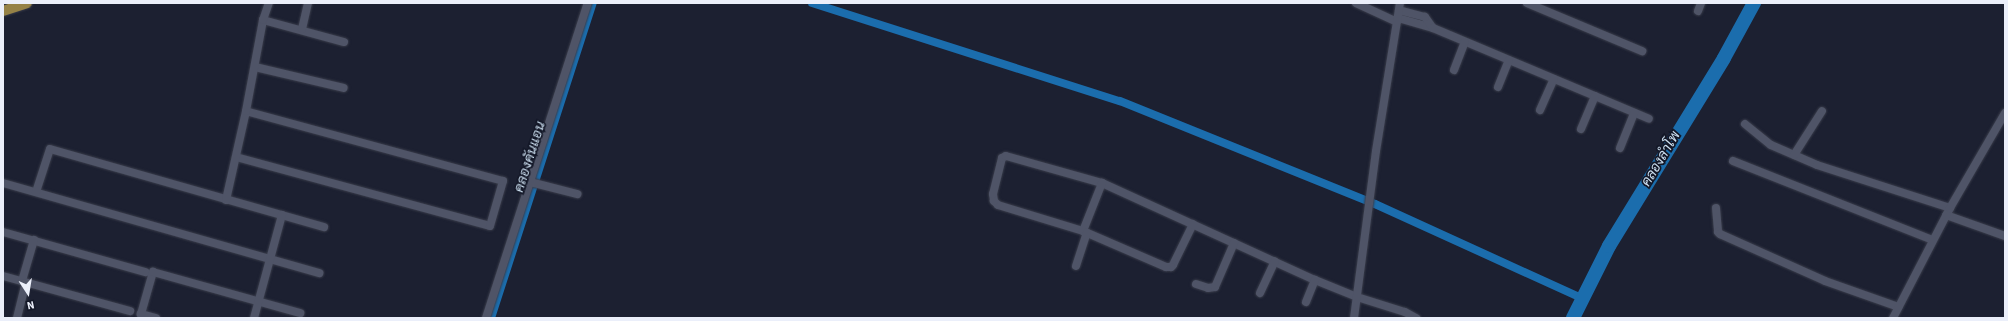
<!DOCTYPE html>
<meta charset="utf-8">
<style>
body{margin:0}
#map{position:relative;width:2008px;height:321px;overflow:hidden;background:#1c2031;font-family:"Source Sans 3",Sarabun,sans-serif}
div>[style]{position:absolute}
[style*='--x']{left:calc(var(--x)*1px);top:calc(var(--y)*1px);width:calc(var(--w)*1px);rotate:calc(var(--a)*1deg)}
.canal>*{height:8px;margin:-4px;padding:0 4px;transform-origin:4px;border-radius:4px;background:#1b6dad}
.river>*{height:14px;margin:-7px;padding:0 7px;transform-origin:7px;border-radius:7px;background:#1b6dad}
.roads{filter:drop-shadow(0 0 1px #393c4a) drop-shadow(0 0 1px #393c4a)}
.minor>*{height:8px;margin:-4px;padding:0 4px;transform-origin:4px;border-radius:4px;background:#4f5467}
.major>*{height:10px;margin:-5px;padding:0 5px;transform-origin:5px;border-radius:5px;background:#968247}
span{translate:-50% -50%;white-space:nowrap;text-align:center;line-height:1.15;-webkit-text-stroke:3.5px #131727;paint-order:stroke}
.water-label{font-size:14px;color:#ccdff0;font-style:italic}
.frame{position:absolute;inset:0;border:4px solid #ebeffa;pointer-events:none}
.north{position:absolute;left:8px;top:273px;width:40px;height:40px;-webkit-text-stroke:3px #131727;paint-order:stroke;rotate:168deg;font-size:11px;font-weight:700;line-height:16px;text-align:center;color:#ebeffa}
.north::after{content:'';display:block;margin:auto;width:14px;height:18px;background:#ebeffa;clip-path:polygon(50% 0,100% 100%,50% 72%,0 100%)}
</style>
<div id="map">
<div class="canal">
<i style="--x:812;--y:3;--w:323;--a:17.7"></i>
<i style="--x:1120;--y:101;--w:275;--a:22"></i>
<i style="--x:1375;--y:204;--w:229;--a:24.5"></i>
<i style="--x:491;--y:318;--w:331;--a:-72.1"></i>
</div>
<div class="river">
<i style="--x:1573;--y:318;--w:80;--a:-63.4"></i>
<i style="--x:1609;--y:246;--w:220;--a:-58.5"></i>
<i style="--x:1724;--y:58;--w:63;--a:-61.4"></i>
</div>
<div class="roads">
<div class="minor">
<i style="--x:1356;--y:3;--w:45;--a:24.9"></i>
<i style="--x:1527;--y:3;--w:125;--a:22.7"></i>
<i style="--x:1698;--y:11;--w:9;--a:-69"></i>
<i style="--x:1398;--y:18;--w:36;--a:16"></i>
<i style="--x:1433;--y:28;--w:14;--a:-126"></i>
<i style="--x:1425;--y:17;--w:27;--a:-165"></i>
<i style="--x:263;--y:20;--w:84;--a:15.2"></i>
<i style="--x:1433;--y:28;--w:234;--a:22.8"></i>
<i style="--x:302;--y:29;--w:27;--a:-77"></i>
<i style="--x:255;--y:67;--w:91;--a:13.3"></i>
<i style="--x:1454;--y:70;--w:30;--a:-69"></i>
<i style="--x:1498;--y:87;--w:29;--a:-68"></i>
<i style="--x:1540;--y:110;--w:34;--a:-66"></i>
<i style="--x:1745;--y:124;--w:33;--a:39"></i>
<i style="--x:1771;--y:145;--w:50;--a:23.5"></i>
<i style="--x:1817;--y:165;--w:140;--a:17.9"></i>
<i style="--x:1581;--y:129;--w:36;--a:-67"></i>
<i style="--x:1620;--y:148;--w:38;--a:-68"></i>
<i style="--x:1794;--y:155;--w:52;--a:-57.5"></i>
<i style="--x:236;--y:157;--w:263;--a:15.2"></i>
<i style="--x:490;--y:226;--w:47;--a:-73.9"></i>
<i style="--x:503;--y:181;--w:266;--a:-164.8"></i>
<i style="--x:1733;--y:161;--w:215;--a:21.6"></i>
<i style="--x:530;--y:182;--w:49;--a:14.3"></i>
<i style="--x:3;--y:183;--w:329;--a:15.9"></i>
<i style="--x:36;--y:192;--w:45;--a:-72"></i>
<i style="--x:50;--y:149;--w:285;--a:15.9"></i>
<i style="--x:226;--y:200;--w:91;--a:-77.3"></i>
<i style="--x:246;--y:111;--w:93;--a:-79.4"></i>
<i style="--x:263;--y:20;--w:18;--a:-71"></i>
<i style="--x:1716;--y:208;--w:24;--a:85"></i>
<i style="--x:1718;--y:232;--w:3;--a:45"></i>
<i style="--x:1720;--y:234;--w:115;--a:24.1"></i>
<i style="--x:1825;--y:281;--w:78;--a:19.4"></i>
<i style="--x:1946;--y:215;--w:63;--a:19.6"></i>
<i style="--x:1193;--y:224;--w:46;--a:116"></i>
<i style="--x:1173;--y:265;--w:3;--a:135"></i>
<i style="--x:1171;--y:267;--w:5;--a:180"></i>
<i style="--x:1166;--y:267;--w:90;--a:-156.6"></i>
<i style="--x:1083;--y:231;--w:89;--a:-163"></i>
<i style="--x:998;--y:205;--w:6;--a:-135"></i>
<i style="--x:994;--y:201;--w:7;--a:-98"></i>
<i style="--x:993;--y:194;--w:37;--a:-76"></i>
<i style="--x:1002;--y:158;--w:4;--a:-27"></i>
<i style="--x:1006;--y:156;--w:100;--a:15.7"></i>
<i style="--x:1102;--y:183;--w:234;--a:24.5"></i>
<i style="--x:1315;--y:280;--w:45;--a:22"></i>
<i style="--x:1357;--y:297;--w:50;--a:17.4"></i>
<i style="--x:1405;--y:312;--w:13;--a:29"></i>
<i style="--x:1083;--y:231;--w:52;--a:-68.4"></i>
<i style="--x:3;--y:232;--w:148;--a:15.7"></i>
<i style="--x:1076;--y:266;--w:35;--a:-72"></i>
<i style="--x:3;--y:276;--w:132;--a:15.4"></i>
<i style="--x:22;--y:281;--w:43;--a:-73.7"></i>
<i style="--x:1196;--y:284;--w:13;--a:18"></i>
<i style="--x:1208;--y:288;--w:7;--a:-8"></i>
<i style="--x:1215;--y:287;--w:48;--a:-66.6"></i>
<i style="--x:1260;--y:293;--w:35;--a:-65"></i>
<i style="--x:1306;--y:302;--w:24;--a:-68"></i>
<i style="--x:17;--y:318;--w:36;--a:-76"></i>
<i style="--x:156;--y:318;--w:16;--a:-165"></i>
<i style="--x:141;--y:314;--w:44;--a:-74.1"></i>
<i style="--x:153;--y:272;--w:153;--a:15.6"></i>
<i style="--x:254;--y:318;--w:107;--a:-74.8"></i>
<i style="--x:486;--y:318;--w:331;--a:-72.1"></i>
<i style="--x:1354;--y:318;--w:168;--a:-82.5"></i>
<i style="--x:1376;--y:151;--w:150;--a:-80.8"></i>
<i style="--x:1893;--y:318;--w:124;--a:-62.6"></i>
<i style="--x:1950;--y:208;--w:110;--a:-59.9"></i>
</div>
<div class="major">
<i style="--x:3;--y:11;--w:25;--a:-18"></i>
</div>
</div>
<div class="water-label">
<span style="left:530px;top:157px;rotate:-72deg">คลองคันแอน</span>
<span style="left:1661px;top:159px;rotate:-59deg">คลองลำโพ</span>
</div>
<div class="frame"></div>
<div class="north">N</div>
</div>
